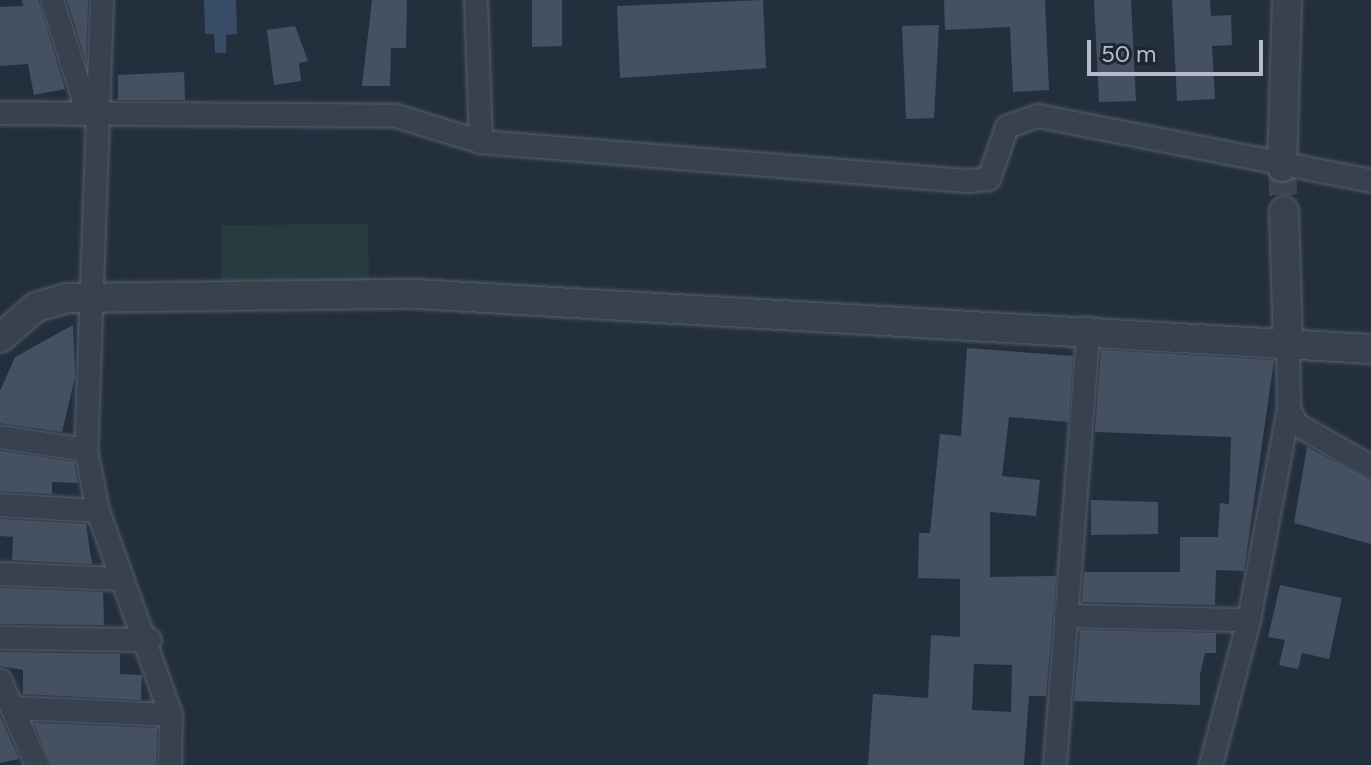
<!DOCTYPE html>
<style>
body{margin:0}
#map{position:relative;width:1371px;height:765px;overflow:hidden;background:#242f3e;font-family:Figtree,sans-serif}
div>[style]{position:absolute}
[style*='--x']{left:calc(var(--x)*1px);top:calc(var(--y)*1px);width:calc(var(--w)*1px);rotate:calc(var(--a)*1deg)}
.green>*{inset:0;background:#263c3f}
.water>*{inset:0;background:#394c67}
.building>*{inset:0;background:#455162}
.tertiary-tunnel>*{height:28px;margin-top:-14px;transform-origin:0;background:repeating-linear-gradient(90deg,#3a4453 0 28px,transparent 0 42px)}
.roads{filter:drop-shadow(0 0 2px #565f6c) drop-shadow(0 0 2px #565f6c)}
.minor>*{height:22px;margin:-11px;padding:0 11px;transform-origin:11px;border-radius:11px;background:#38414e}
.tertiary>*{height:28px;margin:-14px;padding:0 14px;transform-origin:14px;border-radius:14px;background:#38414e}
span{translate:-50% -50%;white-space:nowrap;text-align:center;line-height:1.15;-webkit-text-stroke:7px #1d2633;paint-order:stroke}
.scale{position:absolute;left:1087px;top:40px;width:176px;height:36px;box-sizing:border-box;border:4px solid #b4bcc9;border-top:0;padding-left:10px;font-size:24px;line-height:28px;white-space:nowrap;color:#b4bcc9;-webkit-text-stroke:6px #1d2633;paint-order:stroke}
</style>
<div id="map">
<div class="green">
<i style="clip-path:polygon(368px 224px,369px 281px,221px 282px,221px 225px)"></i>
</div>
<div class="water">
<i style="clip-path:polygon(204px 0,236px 0,237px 34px,226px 35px,226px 53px,215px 53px,214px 34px,205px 34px)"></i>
</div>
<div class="building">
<i style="clip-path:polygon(22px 0,38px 0,65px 89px,34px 95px,28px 64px,0 66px,0 7px,23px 6px)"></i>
<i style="clip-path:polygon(67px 0,88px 0,86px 61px)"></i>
<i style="clip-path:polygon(372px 0,407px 0,406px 48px,391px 48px,390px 86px,362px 86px)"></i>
<i style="clip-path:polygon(532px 0,562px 0,562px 46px,532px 47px)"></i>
<i style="clip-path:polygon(763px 0,766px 68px,620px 78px,617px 6px)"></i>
<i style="clip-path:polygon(944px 0,1045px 0,1049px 90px,1013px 92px,1010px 27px,945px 30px)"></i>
<i style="clip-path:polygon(1094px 0,1131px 0,1136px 101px,1099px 102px)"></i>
<i style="clip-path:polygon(1172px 0,1210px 0,1211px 16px,1231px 15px,1232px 45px,1212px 46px,1215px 99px,1177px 101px)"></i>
<i style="clip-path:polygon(939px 25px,934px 118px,906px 119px,902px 26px)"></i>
<i style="clip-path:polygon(295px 26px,308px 61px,299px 63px,301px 81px,274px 85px,267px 30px)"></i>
<i style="clip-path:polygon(184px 72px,185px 100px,118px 100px,118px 75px)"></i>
<i style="clip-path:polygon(73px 325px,75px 377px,62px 432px,0 423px,0 391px,15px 357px)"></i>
<i style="clip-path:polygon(evenodd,967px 348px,1073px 356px,1068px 422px,1009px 417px,1002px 476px,1040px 480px,1036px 516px,990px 512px,990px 577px,1056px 576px,1046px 696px,1029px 696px,1024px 765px,868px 765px,873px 694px,928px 698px,931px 635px,960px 637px,960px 579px,918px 578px,919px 533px,930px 533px,940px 434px,961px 436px,967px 348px,974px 664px,1012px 665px,1011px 712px,972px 710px,974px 664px)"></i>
<i style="clip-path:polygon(1101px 350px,1274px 360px,1244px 571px,1216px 570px,1215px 605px,1082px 602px,1084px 572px,1180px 572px,1180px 537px,1218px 537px,1220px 503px,1229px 504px,1231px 437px,1095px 432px)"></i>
<i style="clip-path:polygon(1307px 447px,1371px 481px,1371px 544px,1294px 523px)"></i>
<i style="clip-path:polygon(0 451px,74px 462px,78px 483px,52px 482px,52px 494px,0 491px)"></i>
<i style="clip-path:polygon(1091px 500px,1158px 502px,1158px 534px,1091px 535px)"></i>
<i style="clip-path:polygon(0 519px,86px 524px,92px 564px,12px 560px,13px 537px,0 536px)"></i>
<i style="clip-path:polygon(1280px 585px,1342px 598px,1329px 659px,1302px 653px,1298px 669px,1279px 665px,1285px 640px,1268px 637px)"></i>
<i style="clip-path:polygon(0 588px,103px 592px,104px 625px,0 624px)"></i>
<i style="clip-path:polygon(1080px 630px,1216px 633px,1216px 653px,1205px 653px,1200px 675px,1200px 705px,1074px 701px)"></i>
<i style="clip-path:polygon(0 652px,120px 654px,120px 674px,142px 675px,141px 700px,23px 694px,23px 670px,0 666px)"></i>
<i style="clip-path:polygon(0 716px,19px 759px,0 763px)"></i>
<i style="clip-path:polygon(34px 723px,157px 728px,156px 765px,51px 765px)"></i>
</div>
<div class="tertiary-tunnel">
<i style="--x:1282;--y:167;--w:44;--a:87.4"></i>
</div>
<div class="roads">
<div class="minor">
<i style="--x:52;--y:0;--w:103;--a:72.4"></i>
<i style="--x:83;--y:98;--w:24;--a:45"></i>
<i style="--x:102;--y:0;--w:450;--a:92"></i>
<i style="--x:86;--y:450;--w:62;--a:78.9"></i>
<i style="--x:98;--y:511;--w:217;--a:70.3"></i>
<i style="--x:171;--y:715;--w:50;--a:91.1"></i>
<i style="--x:476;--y:0;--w:142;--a:88"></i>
<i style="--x:0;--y:113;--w:396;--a:0.4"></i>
<i style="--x:396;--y:116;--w:89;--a:17"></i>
<i style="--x:481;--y:142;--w:490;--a:4.6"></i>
<i style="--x:969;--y:181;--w:20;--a:-6"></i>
<i style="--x:989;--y:179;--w:55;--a:-70.9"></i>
<i style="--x:1007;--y:127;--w:33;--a:-20"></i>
<i style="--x:1038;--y:116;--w:339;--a:11"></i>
<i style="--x:1288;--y:342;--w:67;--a:89.1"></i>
<i style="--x:1289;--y:409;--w:17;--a:65"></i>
<i style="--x:1296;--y:424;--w:86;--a:29.8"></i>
<i style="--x:0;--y:437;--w:87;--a:8.6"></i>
<i style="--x:0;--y:505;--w:98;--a:3.5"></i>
<i style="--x:0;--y:574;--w:121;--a:2.4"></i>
<i style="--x:1066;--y:616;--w:183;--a:1.3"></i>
<i style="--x:0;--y:638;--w:150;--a:0.8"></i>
<i style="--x:0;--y:680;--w:93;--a:66.5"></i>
<i style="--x:16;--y:708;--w:155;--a:2.6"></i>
<i style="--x:1055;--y:765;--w:438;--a:-85.6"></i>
<i style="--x:1211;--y:765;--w:150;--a:-75.3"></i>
<i style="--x:1249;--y:620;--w:215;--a:-79.3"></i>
</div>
<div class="tertiary">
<i style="--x:1282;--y:167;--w:167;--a:-88.3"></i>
<i style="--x:1284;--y:211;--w:131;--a:88.3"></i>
<i style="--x:0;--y:338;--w:48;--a:-40.7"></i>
<i style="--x:36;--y:307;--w:32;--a:-16"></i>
<i style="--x:67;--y:298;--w:349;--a:-0.7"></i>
<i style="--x:416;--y:294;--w:957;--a:3.3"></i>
</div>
</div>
<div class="scale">50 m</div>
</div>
